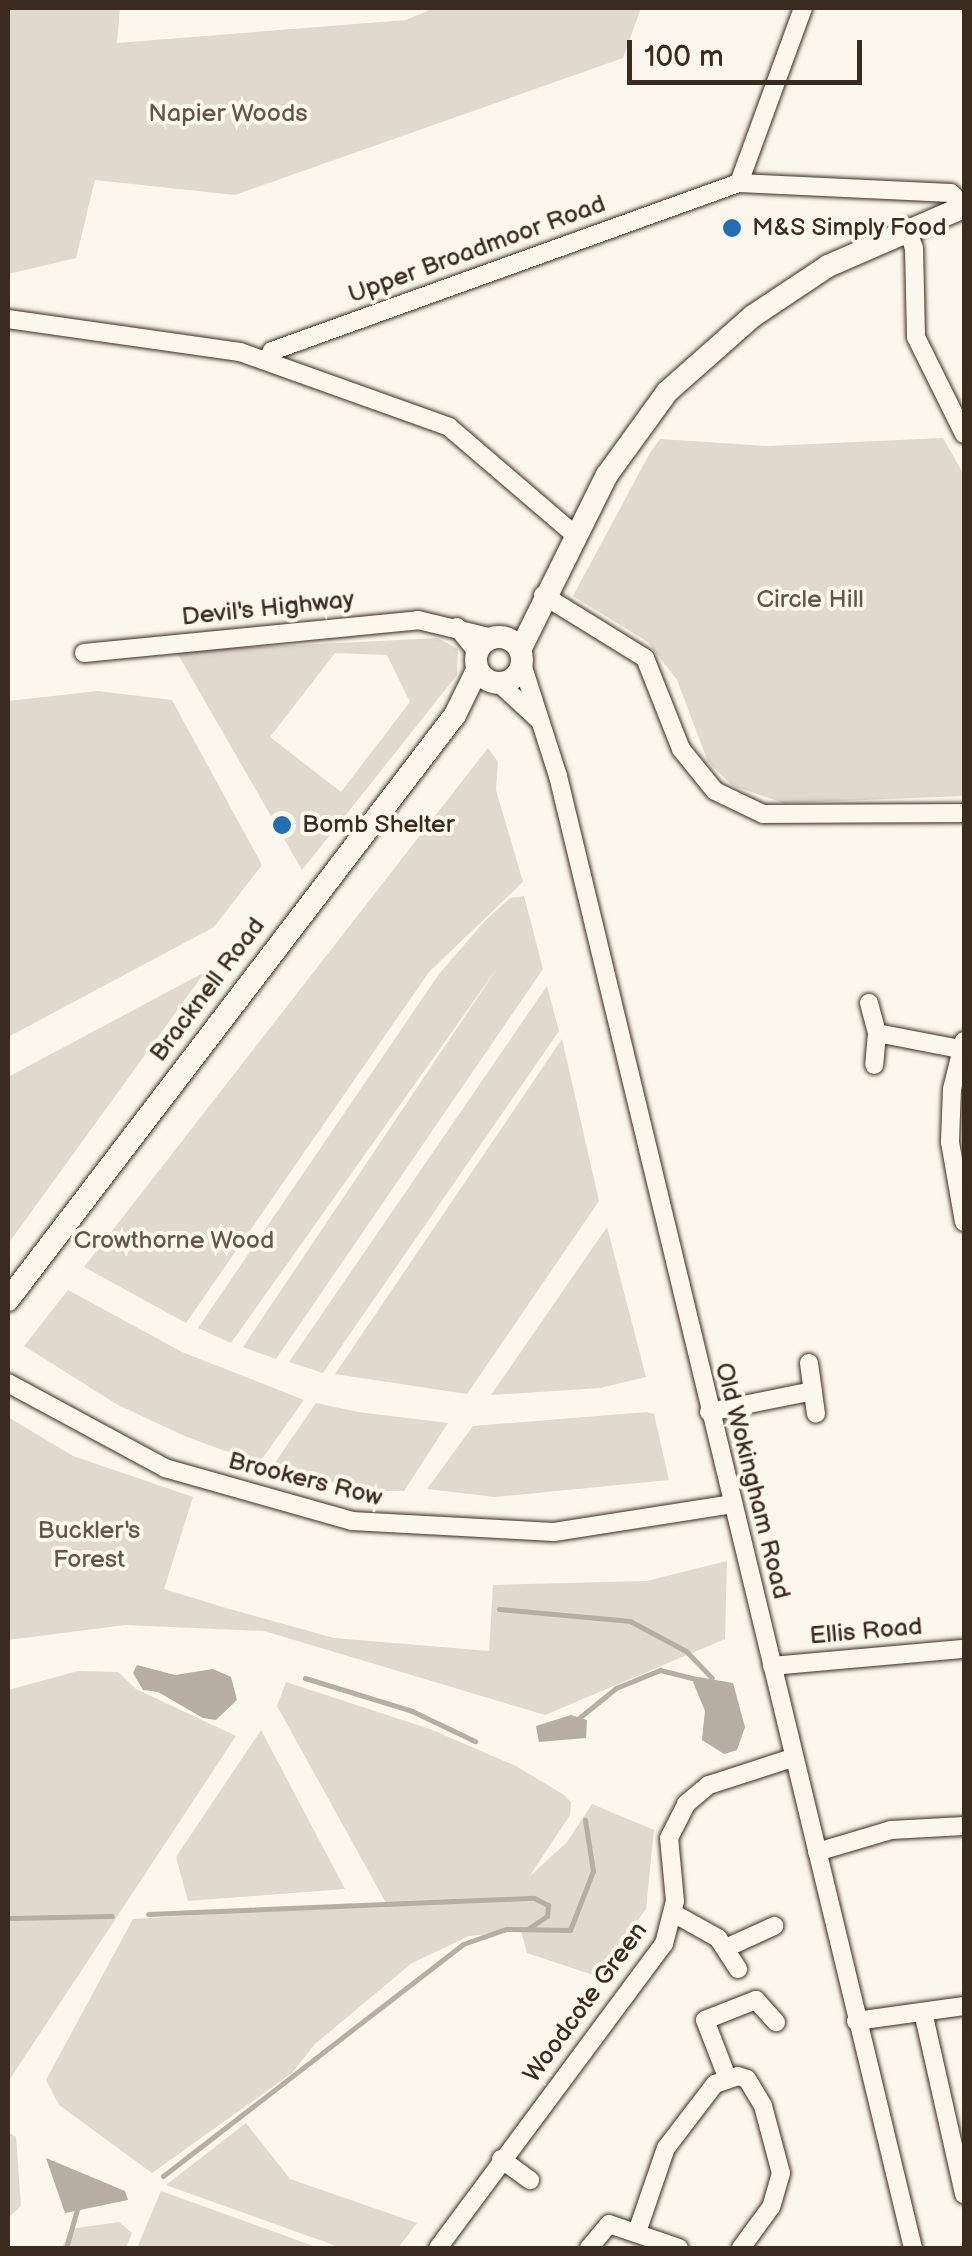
<!DOCTYPE html>
<style>
body{margin:0}
#map{position:relative;width:972px;height:2256px;overflow:hidden;background:#fbf7ec;font-family:"Balsamiq Sans",sans-serif}
div>[style]{position:absolute}
[style*='--x']{left:calc(var(--x)*1px);top:calc(var(--y)*1px);width:calc(var(--w)*1px);rotate:calc(var(--a)*1deg)}
.green>*{inset:0;background:#dfd9ce}
.water>*{inset:0;background:#b6aea2}
.stream>*{height:5px;margin:-2.5px;padding:0 2.5px;transform-origin:2.5px;border-radius:2.5px;background:#b6aea2}
.roads{filter:drop-shadow(0 0 2px #3b2a1e) drop-shadow(0 0 2px #3b2a1e)}
.minor>*{height:18px;margin:-9px;padding:0 9px;transform-origin:9px;border-radius:9px;background:#fbf7ec}
.major>*{height:22px;margin:-11px;padding:0 11px;transform-origin:11px;border-radius:11px;background:#fbf7ec}
.major>.ring{margin:-11px;padding:0;box-sizing:content-box;background:none;border:22px solid #fbf7ec;border-radius:50%}
.dots>*{width:28px;height:28px;translate:-50% -50%;box-sizing:border-box;border:5px solid #fbf7ec;border-radius:50%}
span{translate:-50% -50%;white-space:nowrap;text-align:center;line-height:1.15;-webkit-text-stroke:8px #fbf7ec;paint-order:stroke}
.park-label{font-size:25px;color:#64564a}
.poi-label{font-size:25px;color:#3b2a1e}
.left{translate:0 -50%;text-align:left}
.street-label{font-size:25px;color:#3b2a1e}
.frame{position:absolute;inset:0;border:10px solid #3b2a1e;pointer-events:none}
.scale{position:absolute;left:627px;top:40px;width:235px;height:45px;box-sizing:border-box;border:5px solid #3b2a1e;border-top:0;padding-left:12px;font-size:30px;line-height:35px;white-space:nowrap;color:#3b2a1e;-webkit-text-stroke:8px #fbf7ec;paint-order:stroke}
</style>
<div id="map">
<div class="green">
<i style="clip-path:polygon(8px 8px,120px 8px,117px 43px,406px 20px,434px 8px,641px 8px,623px 58px,235px 195px,95px 180px,76px 258px,8px 274px)"></i>
<i style="clip-path:polygon(943px 438px,964px 475px,964px 796px,784px 803px,733px 786px,708px 762px,677px 680px,648px 642px,573px 596px,651px 451px,660px 439px,768px 446px)"></i>
<i style="clip-path:polygon(evenodd,438px 638px,458px 649px,457px 675px,302px 870px,176px 651px,438px 638px,335px 653px,387px 655px,410px 702px,341px 792px,270px 737px,335px 653px)"></i>
<i style="clip-path:polygon(98px 691px,172px 700px,262px 865px,214px 927px,8px 1037px,8px 701px)"></i>
<i style="clip-path:polygon(488px 748px,498px 762px,496px 790px,523px 882px,429px 972px,186px 1323px,84px 1267px)"></i>
<i style="clip-path:polygon(524px 896px,543px 969px,276px 1359px,243px 1347px,500px 964px,231px 1343px,198px 1328px,439px 974px,484px 922px,510px 898px)"></i>
<i style="clip-path:polygon(205px 972px,8px 1244px,8px 1077px)"></i>
<i style="clip-path:polygon(547px 986px,559px 1031px,323px 1373px,289px 1362px)"></i>
<i style="clip-path:polygon(562px 1039px,599px 1201px,467px 1394px,335px 1374px)"></i>
<i style="clip-path:polygon(607px 1227px,646px 1377px,600px 1388px,491px 1395px)"></i>
<i style="clip-path:polygon(68px 1290px,182px 1352px,304px 1400px,259px 1463px,187px 1437px,118px 1405px,24px 1346px)"></i>
<i style="clip-path:polygon(316px 1403px,358px 1412px,448px 1423px,404px 1491px,367px 1491px,272px 1467px)"></i>
<i style="clip-path:polygon(647px 1412px,654px 1414px,669px 1480px,495px 1497px,427px 1489px,473px 1426px)"></i>
<i style="clip-path:polygon(8px 1417px,73px 1456px,193px 1497px,164px 1589px,226px 1608px,334px 1638px,489px 1651px,493px 1585px,647px 1581px,727px 1561px,725px 1639px,545px 1715px,264px 1631px,125px 1625px,8px 1640px)"></i>
<i style="clip-path:polygon(78px 1671px,118px 1672px,136px 1689px,236px 1736px,8px 2082px,8px 1690px)"></i>
<i style="clip-path:polygon(286px 1682px,430px 1729px,516px 1766px,564px 1795px,571px 1802px,570px 1815px,529px 1877px,567px 1842px,592px 1804px,654px 1830px,646px 1909px,596px 1976px,527px 1953px,521px 1931px,469px 1936px,412px 1963px,315px 2044px,292px 2073px,152px 2173px,59px 2105px,46px 2080px,133px 1919px,386px 1903px,277px 1706px)"></i>
<i style="clip-path:polygon(261px 1730px,345px 1889px,188px 1901px,176px 1857px)"></i>
<i style="clip-path:polygon(246px 2123px,290px 2179px,417px 2223px,398px 2248px,342px 2248px,166px 2185px)"></i>
<i style="clip-path:polygon(8px 2132px,16px 2137px,21px 2206px,8px 2218px)"></i>
<i style="clip-path:polygon(161px 2191px,319px 2248px,137px 2248px)"></i>
<i style="clip-path:polygon(119px 2222px,132px 2233px,126px 2248px,62px 2248px,70px 2229px)"></i>
</div>
<div class="water">
<i style="clip-path:polygon(137px 1665px,175px 1675px,213px 1669px,231px 1677px,237px 1700px,216px 1720px,203px 1718px,158px 1692px,143px 1690px,133px 1673px)"></i>
<i style="clip-path:polygon(699px 1677px,733px 1683px,745px 1727px,737px 1750px,724px 1754px,702px 1740px,705px 1711px,693px 1682px)"></i>
<i style="clip-path:polygon(571px 1715px,587px 1720px,586px 1738px,539px 1742px,536px 1726px)"></i>
<i style="clip-path:polygon(46px 2158px,125px 2191px,128px 2200px,65px 2213px)"></i>
</div>
<div class="stream">
<i style="--x:499;--y:1609;--w:132;--a:5.2"></i>
<i style="--x:630;--y:1621;--w:64;--a:28.2"></i>
<i style="--x:686;--y:1651;--w:37;--a:46"></i>
<i style="--x:305;--y:1678;--w:112;--a:17.1"></i>
<i style="--x:412;--y:1711;--w:70;--a:25.5"></i>
<i style="--x:579;--y:1718;--w:48;--a:-39"></i>
<i style="--x:616;--y:1688;--w:48;--a:-22.2"></i>
<i style="--x:660;--y:1670;--w:37;--a:14"></i>
<i style="--x:148;--y:1914;--w:386;--a:-2.4"></i>
<i style="--x:534;--y:1898;--w:16;--a:27"></i>
<i style="--x:548;--y:1905;--w:11;--a:95"></i>
<i style="--x:547;--y:1916;--w:22;--a:146"></i>
<i style="--x:8;--y:1918;--w:104;--a:-1.1"></i>
<i style="--x:163;--y:2176;--w:379;--a:-37.7"></i>
<i style="--x:463;--y:1944;--w:46;--a:-19.2"></i>
<i style="--x:506;--y:1929;--w:64;--a:0.9"></i>
<i style="--x:570;--y:1930;--w:63;--a:-68.7"></i>
<i style="--x:593;--y:1871;--w:52;--a:-98.9"></i>
<i style="--x:66;--y:2248;--w:40;--a:-74"></i>
</div>
<div class="roads">
<div class="minor">
<i style="--x:739;--y:183;--w:186;--a:-69.9"></i>
<i style="--x:907;--y:227;--w:22;--a:72"></i>
<i style="--x:914;--y:248;--w:89;--a:88.7"></i>
<i style="--x:916;--y:337;--w:108;--a:63.7"></i>
<i style="--x:8;--y:319;--w:234;--a:8.1"></i>
<i style="--x:240;--y:352;--w:222;--a:19.7"></i>
<i style="--x:449;--y:427;--w:167;--a:40.6"></i>
<i style="--x:267;--y:360;--w:10;--a:-61"></i>
<i style="--x:272;--y:351;--w:496;--a:-19.8"></i>
<i style="--x:739;--y:183;--w:212;--a:2.7"></i>
<i style="--x:951;--y:193;--w:18;--a:45"></i>
<i style="--x:543;--y:595;--w:120;--a:31.7"></i>
<i style="--x:645;--y:658;--w:98;--a:68.4"></i>
<i style="--x:681;--y:749;--w:54;--a:51"></i>
<i style="--x:715;--y:791;--w:53;--a:25.6"></i>
<i style="--x:763;--y:814;--w:201;--a:-0.3"></i>
<i style="--x:457;--y:627;--w:32;--a:51"></i>
<i style="--x:84;--y:653;--w:336;--a:-5.6"></i>
<i style="--x:418;--y:620;--w:77;--a:13.5"></i>
<i style="--x:522;--y:664;--w:118;--a:72.2"></i>
<i style="--x:558;--y:776;--w:1514;--a:76.44"></i>
<i style="--x:500;--y:684;--w:54;--a:42.8"></i>
<i style="--x:869;--y:1003;--w:31;--a:75"></i>
<i style="--x:877;--y:1033;--w:32;--a:95"></i>
<i style="--x:877;--y:1033;--w:85;--a:10.9"></i>
<i style="--x:964;--y:1041;--w:49;--a:104"></i>
<i style="--x:952;--y:1089;--w:53;--a:92.2"></i>
<i style="--x:950;--y:1142;--w:81;--a:80.1"></i>
<i style="--x:809;--y:1363;--w:51;--a:82.2"></i>
<i style="--x:8;--y:1383;--w:179;--a:28.4"></i>
<i style="--x:165;--y:1468;--w:194;--a:15.8"></i>
<i style="--x:352;--y:1521;--w:202;--a:3.1"></i>
<i style="--x:554;--y:1532;--w:181;--a:-8.9"></i>
<i style="--x:709;--y:1412;--w:106;--a:-11.4"></i>
<i style="--x:772;--y:1666;--w:193;--a:-5.1"></i>
<i style="--x:817;--y:1852;--w:77;--a:-16.6"></i>
<i style="--x:891;--y:1830;--w:73;--a:-3.1"></i>
<i style="--x:673;--y:1913;--w:51;--a:29.1"></i>
<i style="--x:718;--y:1938;--w:37;--a:57"></i>
<i style="--x:728;--y:1947;--w:51;--a:-24.5"></i>
<i style="--x:923;--y:2012;--w:187;--a:77.3"></i>
<i style="--x:856;--y:2021;--w:109;--a:-7.9"></i>
<i style="--x:727;--y:2077;--w:61;--a:-111.1"></i>
<i style="--x:705;--y:2020;--w:55;--a:-21.4"></i>
<i style="--x:756;--y:2000;--w:30;--a:48"></i>
<i style="--x:501;--y:2159;--w:36;--a:36"></i>
<i style="--x:637;--y:2232;--w:89;--a:-71"></i>
<i style="--x:666;--y:2148;--w:81;--a:-52.6"></i>
<i style="--x:715;--y:2084;--w:24;--a:-19"></i>
<i style="--x:738;--y:2076;--w:9;--a:18"></i>
<i style="--x:747;--y:2079;--w:31;--a:59"></i>
<i style="--x:763;--y:2106;--w:69;--a:75"></i>
<i style="--x:781;--y:2173;--w:35;--a:106"></i>
<i style="--x:771;--y:2207;--w:51;--a:126.2"></i>
<i style="--x:438;--y:2248;--w:379;--a:-53.4"></i>
<i style="--x:664;--y:1944;--w:44;--a:-75.7"></i>
<i style="--x:675;--y:1901;--w:63;--a:-95.4"></i>
<i style="--x:669;--y:1838;--w:38;--a:-63"></i>
<i style="--x:686;--y:1804;--w:30;--a:-40"></i>
<i style="--x:709;--y:1785;--w:87;--a:-18"></i>
<i style="--x:589;--y:2248;--w:31;--a:-50"></i>
<i style="--x:609;--y:2224;--w:74;--a:18.9"></i>
</div>
<div class="major">
<i class="ring" style="left:476px;top:637px;width:24px;height:24px"></i>
<i style="--x:520;--y:650;--w:195;--a:-63.6"></i>
<i style="--x:607;--y:475;--w:102;--a:-54.1"></i>
<i style="--x:667;--y:392;--w:115;--a:-41.5"></i>
<i style="--x:753;--y:316;--w:90;--a:-33.7"></i>
<i style="--x:828;--y:266;--w:148;--a:-23.5"></i>
<i style="--x:8;--y:1300;--w:736;--a:-52.62"></i>
<i style="--x:455;--y:715;--w:50;--a:-63.9"></i>
</div>
</div>
<div class="dots">
<i style="left:732px;top:228px;background:#1f6fb2"></i>
<i style="left:282px;top:825px;background:#1f6fb2"></i>
</div>
<div class="park-label">
<span style="left:228px;top:114px">Napier Woods</span>
<span style="left:810px;top:600px">Circle Hill</span>
<span style="left:174px;top:1241px">Crowthorne Wood</span>
<span style="left:89px;top:1546px">Buckler's<br>Forest</span>
</div>
<div class="poi-label">
<span class="left" style="left:752px;top:228px">M&amp;S Simply Food</span>
<span class="left" style="left:302px;top:825px">Bomb Shelter</span>
</div>
<div class="street-label">
<span style="left:477px;top:250px;rotate:-20deg">Upper Broadmoor Road</span>
<span style="left:268px;top:609px;rotate:-6deg">Devil's Highway</span>
<span style="left:208px;top:990px;rotate:-53deg">Bracknell Road</span>
<span style="left:305px;top:1480px;rotate:14deg">Brookers Row</span>
<span style="left:752px;top:1481px;rotate:76deg">Old Wokingham Road</span>
<span style="left:866px;top:1632px;rotate:-5deg">Ellis Road</span>
<span style="left:586px;top:2003px;rotate:-54deg">Woodcote Green</span>
</div>
<div class="frame"></div>
<div class="scale">100 m</div>
</div>
